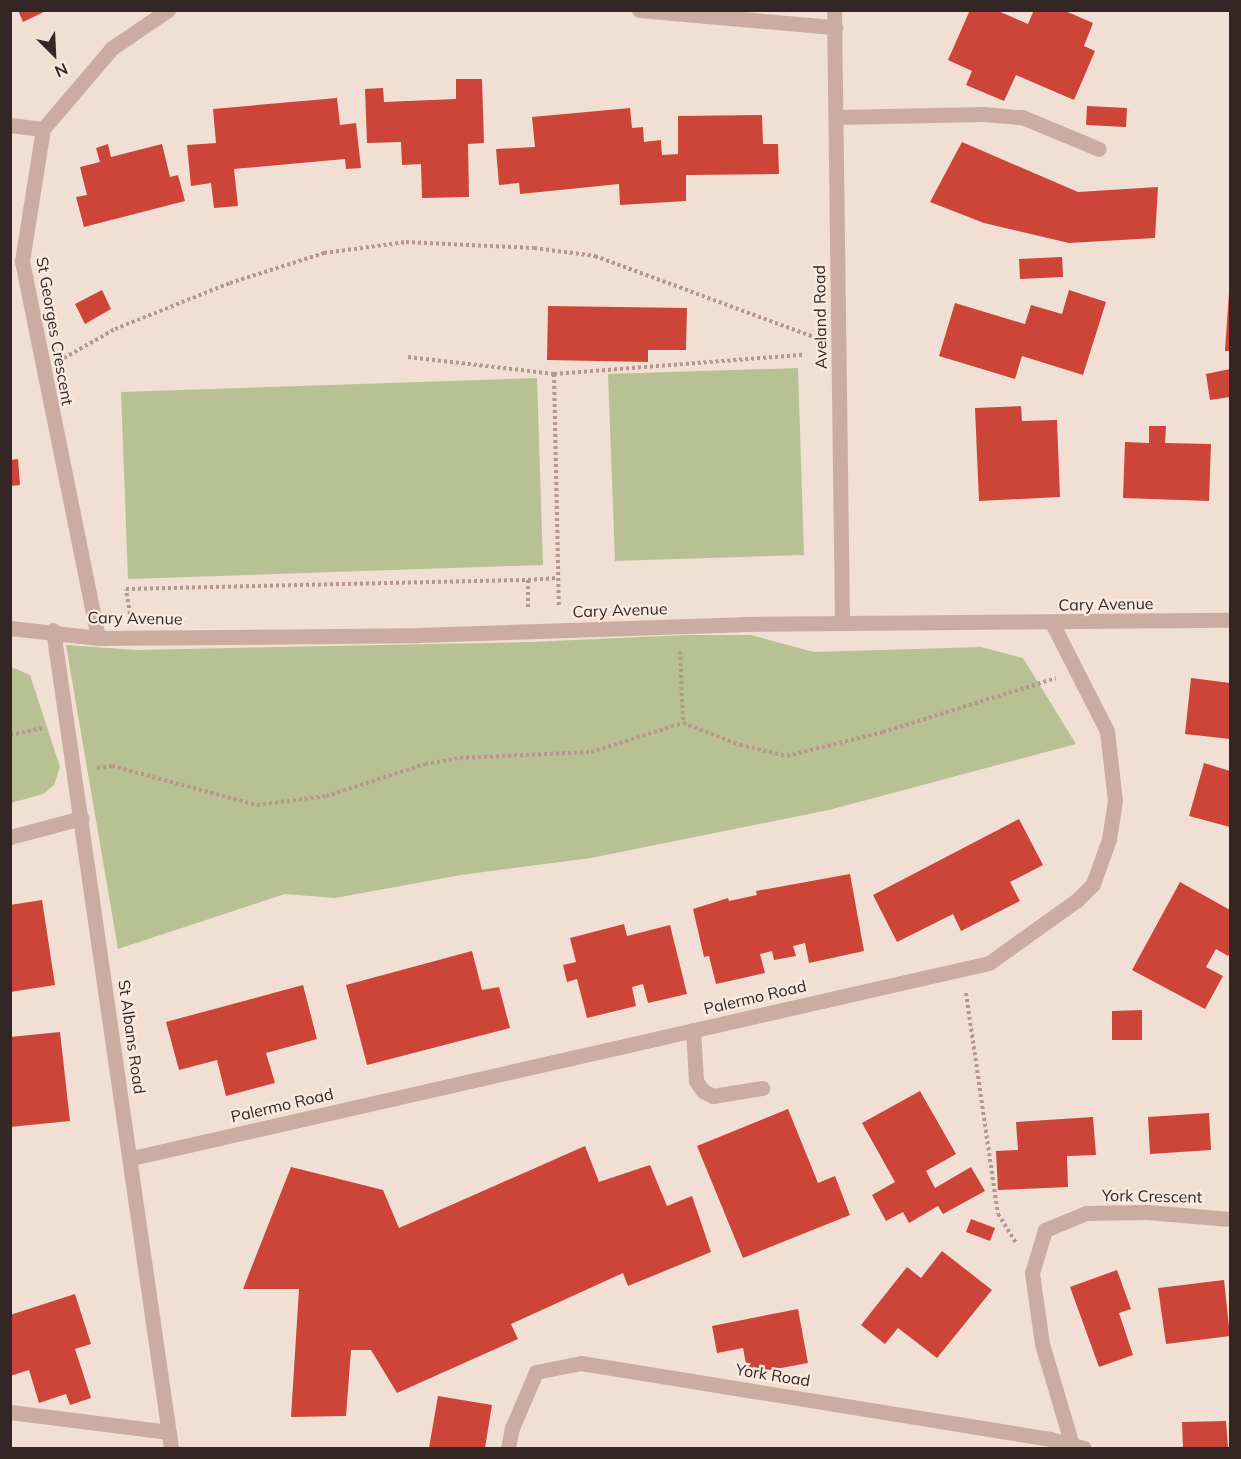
<!DOCTYPE html>
<style>
body{margin:0}
#map{position:relative;width:1241px;height:1459px;overflow:hidden;background:#f1dfd4;font-family:Mulish,sans-serif}
div>[style]{position:absolute}
[style*='--x']{left:calc(var(--x)*1px);top:calc(var(--y)*1px);width:calc(var(--w)*1px);rotate:calc(var(--a)*1deg)}
.green>*{inset:0;background:#b8c194}
.building>*{inset:0;background:#cc4538}
.path>*{height:4px;margin-top:-2px;transform-origin:0;background:repeating-linear-gradient(90deg,#b5978b 0 3px,transparent 0 6px)}
.minor>*{height:15px;margin:-7.5px;padding:0 7.5px;transform-origin:7.5px;border-radius:7.5px;background:#caada0}
span{translate:-50% -50%;white-space:nowrap;text-align:center;line-height:1.15;-webkit-text-stroke:4.5px #f9eae0;paint-order:stroke}
.street-label{font-size:16px;color:#332624}
.frame{position:absolute;inset:0;border:12px solid #332624;pointer-events:none}
.north{position:absolute;left:24px;top:24px;width:60px;height:60px;-webkit-text-stroke:4px #f9eae0;paint-order:stroke;rotate:156deg;font-size:16px;font-weight:700;line-height:24px;text-align:center;color:#332624}
.north::after{content:'';display:block;margin:auto;width:21px;height:27px;background:#332624;clip-path:polygon(50% 0,100% 100%,50% 72%,0 100%)}
</style>
<div id="map">
<div class="green">
<i style="clip-path:polygon(798px 368px,804px 555px,615px 561px,608px 374px)"></i>
<i style="clip-path:polygon(537px 378px,543px 565px,128px 579px,121px 392px)"></i>
<i style="clip-path:polygon(685px 635px,751px 635px,814px 652px,981px 647px,1023px 658px,1076px 744px,829px 810px,591px 858px,461px 875px,335px 898px,285px 894px,118px 949px,66px 645px,136px 650px,530px 642px)"></i>
<i style="clip-path:polygon(11px 667px,30px 675px,60px 767px,54px 785px,43px 794px,11px 803px)"></i>
</div>
<div class="building">
<i style="clip-path:polygon(18px 10px,48px 10px,23px 22px)"></i>
<i style="clip-path:polygon(970px 10px,996px 10px,1028px 24px,1034px 10px,1063px 10px,1093px 23px,1084px 46px,1095px 51px,1074px 100px,1016px 75px,1004px 101px,966px 85px,972px 71px,948px 60px)"></i>
<i style="clip-path:polygon(456px 79px,482px 79px,484px 143px,468px 144px,469px 197px,422px 198px,421px 164px,402px 165px,401px 142px,367px 143px,365px 89px,383px 88px,384px 102px,456px 99px)"></i>
<i style="clip-path:polygon(337px 98px,340px 125px,356px 123px,361px 168px,346px 169px,345px 159px,234px 169px,238px 206px,214px 208px,211px 183px,191px 186px,187px 145px,216px 143px,213px 109px)"></i>
<i style="clip-path:polygon(1087px 106px,1127px 108px,1126px 127px,1086px 125px)"></i>
<i style="clip-path:polygon(630px 108px,632px 128px,643px 127px,644px 142px,661px 140px,662px 155px,678px 154px,678px 116px,762px 115px,763px 144px,778px 144px,779px 174px,686px 175px,686px 201px,620px 205px,619px 184px,520px 194px,519px 183px,499px 185px,496px 149px,535px 147px,532px 117px)"></i>
<i style="clip-path:polygon(962px 142px,1078px 192px,1158px 187px,1155px 238px,1069px 243px,984px 223px,930px 202px)"></i>
<i style="clip-path:polygon(108px 144px,111px 157px,162px 144px,170px 177px,178px 175px,185px 201px,84px 227px,76px 197px,87px 195px,80px 167px,100px 162px,96px 148px)"></i>
<i style="clip-path:polygon(1062px 257px,1063px 277px,1020px 279px,1019px 259px)"></i>
<i style="clip-path:polygon(102px 290px,111px 309px,85px 324px,75px 304px)"></i>
<i style="clip-path:polygon(1069px 290px,1106px 302px,1083px 375px,1022px 356px,1015px 379px,939px 356px,955px 303px,1025px 324px,1031px 305px,1062px 314px)"></i>
<i style="clip-path:polygon(1229px 293px,1230px 294px,1230px 351px,1225px 351px)"></i>
<i style="clip-path:polygon(548px 306px,687px 308px,686px 350px,648px 350px,648px 362px,547px 360px)"></i>
<i style="clip-path:polygon(1230px 369px,1230px 397px,1210px 400px,1206px 374px)"></i>
<i style="clip-path:polygon(1021px 406px,1022px 421px,1057px 420px,1060px 497px,979px 501px,975px 408px)"></i>
<i style="clip-path:polygon(1149px 426px,1166px 426px,1165px 443px,1211px 444px,1209px 501px,1123px 498px,1125px 442px,1149px 443px)"></i>
<i style="clip-path:polygon(18px 459px,20px 485px,10px 486px,10px 460px)"></i>
<i style="clip-path:polygon(1191px 678px,1230px 683px,1230px 739px,1185px 734px)"></i>
<i style="clip-path:polygon(1204px 763px,1230px 771px,1230px 827px,1189px 816px)"></i>
<i style="clip-path:polygon(1019px 819px,1043px 865px,1010px 882px,1020px 901px,961px 931px,953px 914px,897px 942px,873px 895px)"></i>
<i style="clip-path:polygon(850px 874px,864px 951px,809px 963px,805px 943px,793px 946px,796px 956px,774px 960px,772px 951px,760px 954px,765px 973px,716px 984px,709px 956px,704px 957px,693px 909px,728px 898px,729px 901px,757px 895px,756px 891px)"></i>
<i style="clip-path:polygon(1180px 882px,1230px 910px,1230px 952px,1228px 956px,1216px 949px,1206px 967px,1223px 976px,1205px 1009px,1132px 970px)"></i>
<i style="clip-path:polygon(42px 900px,55px 985px,10px 992px,10px 905px)"></i>
<i style="clip-path:polygon(624px 924px,627px 936px,670px 925px,687px 994px,648px 1003px,643px 984px,632px 987px,636px 1006px,587px 1018px,577px 979px,567px 982px,563px 965px,576px 962px,570px 938px)"></i>
<i style="clip-path:polygon(472px 951px,482px 990px,499px 987px,510px 1028px,367px 1065px,346px 985px)"></i>
<i style="clip-path:polygon(303px 985px,317px 1039px,266px 1053px,275px 1083px,226px 1096px,217px 1060px,179px 1070px,166px 1022px)"></i>
<i style="clip-path:polygon(1142px 1010px,1142px 1040px,1112px 1040px,1112px 1011px)"></i>
<i style="clip-path:polygon(60px 1032px,70px 1121px,10px 1127px,10px 1037px)"></i>
<i style="clip-path:polygon(920px 1091px,956px 1154px,926px 1171px,935px 1188px,971px 1167px,985px 1191px,943px 1214px,938px 1206px,909px 1223px,903px 1212px,886px 1221px,872px 1195px,895px 1182px,862px 1123px)"></i>
<i style="clip-path:polygon(788px 1109px,818px 1183px,835px 1176px,850px 1215px,743px 1258px,697px 1146px)"></i>
<i style="clip-path:polygon(1209px 1113px,1211px 1150px,1150px 1154px,1148px 1117px)"></i>
<i style="clip-path:polygon(1093px 1117px,1096px 1155px,1067px 1156px,1068px 1187px,998px 1190px,996px 1151px,1018px 1150px,1016px 1122px)"></i>
<i style="clip-path:polygon(585px 1146px,599px 1182px,650px 1165px,667px 1206px,692px 1196px,711px 1252px,628px 1286px,623px 1273px,511px 1324px,518px 1339px,397px 1393px,371px 1350px,351px 1350px,346px 1416px,291px 1417px,299px 1289px,243px 1289px,291px 1167px,383px 1190px,399px 1228px)"></i>
<i style="clip-path:polygon(971px 1219px,995px 1228px,990px 1241px,966px 1232px)"></i>
<i style="clip-path:polygon(942px 1251px,992px 1290px,937px 1358px,898px 1328px,885px 1344px,861px 1325px,907px 1267px,921px 1278px)"></i>
<i style="clip-path:polygon(1117px 1270px,1131px 1309px,1119px 1313px,1133px 1355px,1099px 1367px,1070px 1287px)"></i>
<i style="clip-path:polygon(1224px 1280px,1230px 1336px,1166px 1344px,1158px 1288px)"></i>
<i style="clip-path:polygon(75px 1294px,91px 1344px,75px 1349px,91px 1398px,70px 1405px,66px 1394px,39px 1403px,29px 1370px,10px 1376px,10px 1315px)"></i>
<i style="clip-path:polygon(798px 1309px,808px 1363px,748px 1374px,743px 1348px,717px 1353px,712px 1326px)"></i>
<i style="clip-path:polygon(438px 1396px,492px 1405px,485px 1448px,429px 1448px)"></i>
<i style="clip-path:polygon(1226px 1421px,1228px 1448px,1183px 1448px,1182px 1422px)"></i>
</div>
<div class="path">
<i style="--x:408;--y:357;--w:147;--a:6.6"></i>
<i style="--x:554;--y:374;--w:233;--a:88.8"></i>
<i style="--x:64;--y:358;--w:59;--a:-29.6"></i>
<i style="--x:115;--y:329;--w:124;--a:-21.8"></i>
<i style="--x:230;--y:283;--w:99;--a:-17.7"></i>
<i style="--x:324;--y:253;--w:83;--a:-7.6"></i>
<i style="--x:406;--y:242;--w:128;--a:2.7"></i>
<i style="--x:534;--y:248;--w:62;--a:7.5"></i>
<i style="--x:595;--y:256;--w:233;--a:20.3"></i>
<i style="--x:554;--y:374;--w:250;--a:-4.4"></i>
<i style="--x:528;--y:580;--w:30;--a:-4"></i>
<i style="--x:130;--y:614;--w:25;--a:-99"></i>
<i style="--x:126;--y:589;--w:402;--a:-1.3"></i>
<i style="--x:528;--y:580;--w:29;--a:90"></i>
<i style="--x:680;--y:651;--w:72;--a:87.6"></i>
<i style="--x:10;--y:735;--w:34;--a:-12"></i>
<i style="--x:97;--y:768;--w:15;--a:-8"></i>
<i style="--x:112;--y:766;--w:150;--a:15.1"></i>
<i style="--x:257;--y:805;--w:70;--a:-7.4"></i>
<i style="--x:326;--y:796;--w:104;--a:-17.9"></i>
<i style="--x:425;--y:764;--w:36;--a:-10"></i>
<i style="--x:460;--y:758;--w:131;--a:-2.6"></i>
<i style="--x:591;--y:752;--w:96;--a:-17.5"></i>
<i style="--x:683;--y:723;--w:61;--a:21.1"></i>
<i style="--x:740;--y:745;--w:48;--a:13.2"></i>
<i style="--x:787;--y:756;--w:99;--a:-14"></i>
<i style="--x:883;--y:732;--w:181;--a:-17.3"></i>
<i style="--x:966;--y:993;--w:223;--a:81.8"></i>
<i style="--x:998;--y:1214;--w:36;--a:58"></i>
</div>
<div class="minor">
<i style="--x:639;--y:10;--w:197;--a:5"></i>
<i style="--x:834;--y:10;--w:613;--a:89.25"></i>
<i style="--x:836;--y:117;--w:148;--a:-1.2"></i>
<i style="--x:984;--y:114;--w:38;--a:5"></i>
<i style="--x:1022;--y:117;--w:83;--a:22.6"></i>
<i style="--x:10;--y:125;--w:33;--a:7"></i>
<i style="--x:10;--y:628;--w:89;--a:6.5"></i>
<i style="--x:98;--y:638;--w:320;--a:-0.5"></i>
<i style="--x:418;--y:635;--w:324;--a:-1.9"></i>
<i style="--x:742;--y:624;--w:488;--a:-0.5"></i>
<i style="--x:53;--y:630;--w:826;--a:81.79"></i>
<i style="--x:98;--y:638;--w:385;--a:-101.4"></i>
<i style="--x:22;--y:261;--w:134;--a:-81"></i>
<i style="--x:43;--y:129;--w:106;--a:-49.6"></i>
<i style="--x:112;--y:48;--w:68;--a:-34.2"></i>
<i style="--x:10;--y:837;--w:74;--a:-14.8"></i>
<i style="--x:693;--y:1030;--w:51;--a:86.6"></i>
<i style="--x:696;--y:1081;--w:12;--a:55"></i>
<i style="--x:703;--y:1091;--w:11;--a:27"></i>
<i style="--x:713;--y:1096;--w:50;--a:-9.3"></i>
<i style="--x:132;--y:1158;--w:879;--a:-12.82"></i>
<i style="--x:989;--y:963;--w:108;--a:-35.6"></i>
<i style="--x:1077;--y:900;--w:23;--a:-45"></i>
<i style="--x:1093;--y:884;--w:48;--a:-70.4"></i>
<i style="--x:1109;--y:839;--w:38;--a:-81"></i>
<i style="--x:1115;--y:801;--w:70;--a:-96.5"></i>
<i style="--x:1107;--y:731;--w:121;--a:-117"></i>
<i style="--x:10;--y:1412;--w:160;--a:7.2"></i>
<i style="--x:1072;--y:1445;--w:105;--a:-106.5"></i>
<i style="--x:1042;--y:1344;--w:72;--a:-98"></i>
<i style="--x:1032;--y:1273;--w:45;--a:-73.2"></i>
<i style="--x:1045;--y:1230;--w:44;--a:-22.5"></i>
<i style="--x:1086;--y:1213;--w:61;--a:-0.9"></i>
<i style="--x:1147;--y:1212;--w:83;--a:4.8"></i>
<i style="--x:508;--y:1448;--w:20;--a:-79"></i>
<i style="--x:512;--y:1428;--w:61;--a:-66.8"></i>
<i style="--x:536;--y:1372;--w:46;--a:-11.3"></i>
<i style="--x:581;--y:1363;--w:475;--a:9.2"></i>
<i style="--x:1050;--y:1439;--w:35;--a:15"></i>
</div>
<div class="street-label">
<span style="left:820px;top:317px;rotate:-91deg">Aveland Road</span>
<span style="left:55px;top:331px;rotate:80deg">St Georges Crescent</span>
<span style="left:1106px;top:604px;rotate:-1deg">Cary Avenue</span>
<span style="left:620px;top:610px;rotate:-2deg">Cary Avenue</span>
<span style="left:135px;top:618px;rotate:1deg">Cary Avenue</span>
<span style="left:755px;top:997px;rotate:-13deg">Palermo Road</span>
<span style="left:132px;top:1037px;rotate:82deg">St Albans Road</span>
<span style="left:282px;top:1105px;rotate:-13deg">Palermo Road</span>
<span style="left:1152px;top:1196px;rotate:1deg">York Crescent</span>
<span style="left:773px;top:1375px;rotate:9deg">York Road</span>
</div>
<div class="frame"></div>
<div class="north">N</div>
</div>
